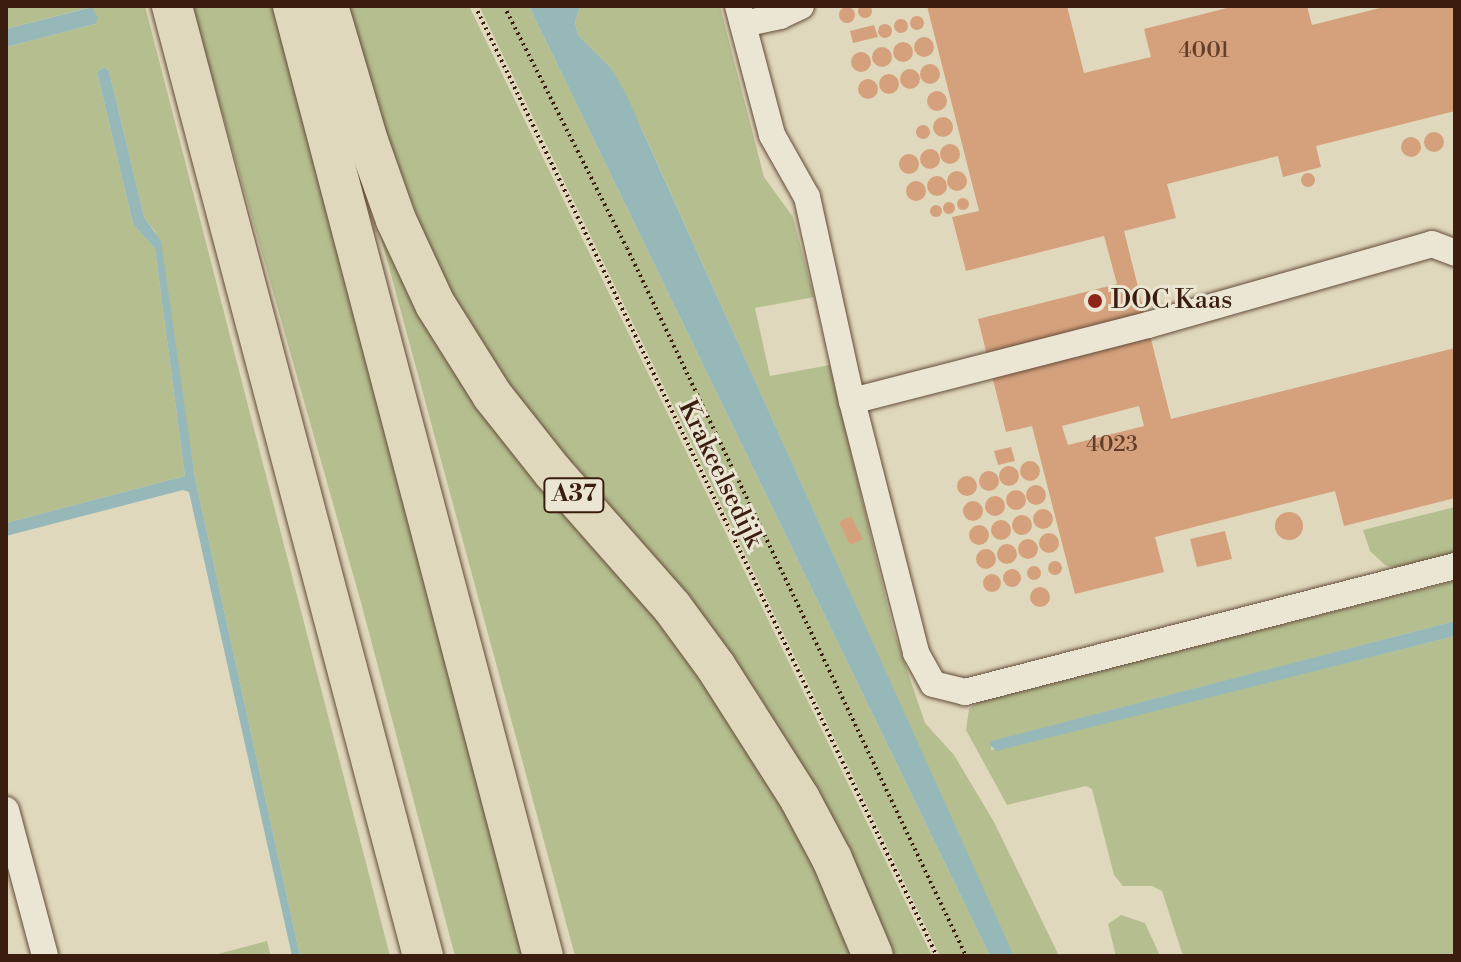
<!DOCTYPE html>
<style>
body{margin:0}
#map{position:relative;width:1461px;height:962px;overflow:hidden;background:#e0d8bc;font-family:"Libre Bodoni",serif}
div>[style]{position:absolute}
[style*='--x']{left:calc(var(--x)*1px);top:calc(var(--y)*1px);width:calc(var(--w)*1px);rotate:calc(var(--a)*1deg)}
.green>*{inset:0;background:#b5be8f}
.water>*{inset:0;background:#96b8b8}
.building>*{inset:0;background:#d5a17d}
.round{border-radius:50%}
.path>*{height:4px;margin-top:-2px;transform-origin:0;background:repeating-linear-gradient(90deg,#3b1d0f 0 2px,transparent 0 6px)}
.roads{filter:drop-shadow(0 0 2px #644c3a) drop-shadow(0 0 2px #644c3a)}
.minor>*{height:26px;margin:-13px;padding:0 13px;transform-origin:13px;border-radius:13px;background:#ebe6d3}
.highway>*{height:40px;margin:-20px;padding:0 20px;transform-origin:20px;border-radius:20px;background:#e0d8bc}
.dots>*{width:22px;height:22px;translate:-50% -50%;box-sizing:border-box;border:4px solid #ebe6d3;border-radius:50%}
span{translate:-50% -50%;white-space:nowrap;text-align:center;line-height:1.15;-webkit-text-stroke:6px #ebe6d3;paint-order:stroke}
.number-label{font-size:22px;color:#623e2a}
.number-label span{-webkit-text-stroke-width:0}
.shield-label span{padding:2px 6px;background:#ebe6d3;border:2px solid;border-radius:6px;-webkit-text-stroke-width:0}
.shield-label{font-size:24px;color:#3b1d0f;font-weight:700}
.poi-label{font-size:26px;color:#3b1d0f}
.left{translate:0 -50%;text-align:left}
.street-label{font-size:26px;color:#3b1d0f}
.frame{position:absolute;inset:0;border:8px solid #3b1d0f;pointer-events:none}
</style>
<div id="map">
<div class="green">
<i style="clip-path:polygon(6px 6px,145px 6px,390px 956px,300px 956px,195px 478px,156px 233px,144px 217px,109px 71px,105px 67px,97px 72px,133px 224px,155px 249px,185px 476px,6px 523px,6px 47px,95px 24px,91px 7px,6px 29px)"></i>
<i style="clip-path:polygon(192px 6px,273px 6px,525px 956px,455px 956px,360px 599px)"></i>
<i style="clip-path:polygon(348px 6px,469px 6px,932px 956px,892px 956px,826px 809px,758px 694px,658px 562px,541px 428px,495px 367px,445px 283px,426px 241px,384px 126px)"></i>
<i style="clip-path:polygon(479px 6px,529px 6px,990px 956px,940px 956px)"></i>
<i style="clip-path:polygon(580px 6px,720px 6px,764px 177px,793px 217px,814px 297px,755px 308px,770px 376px,830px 365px,893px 629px,925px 723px,954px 755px,994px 822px,1059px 956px,1014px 956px,1008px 944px,642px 129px,611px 68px,578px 35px,575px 22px)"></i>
<i style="clip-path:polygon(363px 171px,391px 233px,729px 703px,863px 956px,575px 956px)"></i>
<i style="clip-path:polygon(1455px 507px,1455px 556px,1396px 568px,1385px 565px,1370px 551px,1363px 530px)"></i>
<i style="clip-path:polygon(1455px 581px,1455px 621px,992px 741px,991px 750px,1455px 636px,1455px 956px,1183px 956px,1162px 891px,1152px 886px,1123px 886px,1114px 875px,1092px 789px,1086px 786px,1007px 805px,966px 730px,969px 709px,981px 700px)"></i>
<i style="clip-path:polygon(1121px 915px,1145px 923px,1160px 956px,1116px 956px,1108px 924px)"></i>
<i style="clip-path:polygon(267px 941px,271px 956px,210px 956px)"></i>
</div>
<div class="water">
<i style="clip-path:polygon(529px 6px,580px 6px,575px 22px,578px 35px,611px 68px,626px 94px,1014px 956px,990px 956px)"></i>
<i style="clip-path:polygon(92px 7px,98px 18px,95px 24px,6px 47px,6px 29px)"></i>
<i style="clip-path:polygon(105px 67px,109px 71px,144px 217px,161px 241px,195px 478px,300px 956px,292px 956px,189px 492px,183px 490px,6px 536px,6px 523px,185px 476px,155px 249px,133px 224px,97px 72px)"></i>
<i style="clip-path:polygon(1455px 621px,1455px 636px,996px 751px,990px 745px,991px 741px)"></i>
</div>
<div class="building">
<i class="round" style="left:858px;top:4px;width:14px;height:14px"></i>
<i style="clip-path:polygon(evenodd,927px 6px,1067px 6px,1084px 73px,1151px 57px,1144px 29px,1235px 6px,1307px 6px,1312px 25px,1388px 6px,1455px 6px,1455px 111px,1316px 146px,1321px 167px,1283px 177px,1278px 156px,1167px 184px,1176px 218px,1124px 231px,1171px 419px,1455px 348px,1455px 498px,1344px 526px,1335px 491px,1155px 537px,1164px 572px,1075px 594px,1032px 426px,1006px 432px,978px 319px,1117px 284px,1104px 236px,966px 271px,952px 217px,979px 211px,927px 6px,1139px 406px,1144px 426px,1068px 445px,1062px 426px,1139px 406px)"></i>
<i class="round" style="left:839px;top:7px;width:16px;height:16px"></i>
<i class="round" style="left:910px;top:16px;width:14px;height:14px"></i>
<i class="round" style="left:894px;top:19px;width:14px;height:14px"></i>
<i class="round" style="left:878px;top:24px;width:14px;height:14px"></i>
<i style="clip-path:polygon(874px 25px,878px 37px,853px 43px,850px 31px)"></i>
<i class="round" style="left:914px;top:37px;width:20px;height:20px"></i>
<i class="round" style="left:893px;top:42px;width:20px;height:20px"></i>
<i class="round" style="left:872px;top:47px;width:20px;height:20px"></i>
<i class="round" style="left:851px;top:52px;width:20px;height:20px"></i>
<i class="round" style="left:920px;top:64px;width:20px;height:20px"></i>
<i class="round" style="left:900px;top:69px;width:20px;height:20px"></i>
<i class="round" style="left:879px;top:74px;width:20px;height:20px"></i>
<i class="round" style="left:858px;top:79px;width:20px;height:20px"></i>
<i class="round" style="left:927px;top:91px;width:20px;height:20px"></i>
<i class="round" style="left:933px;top:117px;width:20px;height:20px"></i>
<i class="round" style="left:916px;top:125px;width:14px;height:14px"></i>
<i class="round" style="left:1424px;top:132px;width:20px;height:20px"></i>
<i class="round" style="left:1401px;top:137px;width:20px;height:20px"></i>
<i class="round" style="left:940px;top:144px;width:20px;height:20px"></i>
<i class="round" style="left:920px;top:149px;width:20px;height:20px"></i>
<i class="round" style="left:899px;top:154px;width:20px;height:20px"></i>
<i class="round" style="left:947px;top:171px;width:20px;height:20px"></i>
<i class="round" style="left:1301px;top:173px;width:14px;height:14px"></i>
<i class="round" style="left:927px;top:176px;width:20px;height:20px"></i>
<i class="round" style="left:906px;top:181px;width:20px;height:20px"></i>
<i class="round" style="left:957px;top:198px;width:12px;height:12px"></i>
<i class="round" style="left:943px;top:202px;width:12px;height:12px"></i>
<i class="round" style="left:930px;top:205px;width:12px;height:12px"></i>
<i style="clip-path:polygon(1011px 447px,1015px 461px,998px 465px,994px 451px)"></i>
<i class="round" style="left:1020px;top:461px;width:20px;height:20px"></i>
<i class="round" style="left:999px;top:466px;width:20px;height:20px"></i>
<i class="round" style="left:979px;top:471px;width:20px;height:20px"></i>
<i class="round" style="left:957px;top:476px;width:20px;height:20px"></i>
<i class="round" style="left:1026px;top:485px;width:20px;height:20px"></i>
<i class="round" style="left:1006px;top:490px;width:20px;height:20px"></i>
<i class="round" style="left:985px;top:496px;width:20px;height:20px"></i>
<i class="round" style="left:963px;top:501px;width:20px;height:20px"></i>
<i class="round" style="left:1033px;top:509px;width:20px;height:20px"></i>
<i class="round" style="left:1275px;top:512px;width:28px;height:28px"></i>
<i class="round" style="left:1012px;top:515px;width:20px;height:20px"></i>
<i style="clip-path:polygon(851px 516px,863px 539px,850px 545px,839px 522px)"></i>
<i class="round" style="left:991px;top:520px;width:20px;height:20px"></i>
<i class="round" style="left:969px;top:525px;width:20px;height:20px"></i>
<i style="clip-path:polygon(1225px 531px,1232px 559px,1197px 567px,1190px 539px)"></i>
<i class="round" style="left:1039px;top:533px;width:20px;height:20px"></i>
<i class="round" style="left:1018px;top:539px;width:20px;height:20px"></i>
<i class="round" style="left:997px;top:544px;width:20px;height:20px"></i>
<i class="round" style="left:976px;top:549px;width:20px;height:20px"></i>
<i class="round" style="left:1048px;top:561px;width:14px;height:14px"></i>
<i class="round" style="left:1027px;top:566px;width:14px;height:14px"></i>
<i class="round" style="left:1003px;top:569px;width:18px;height:18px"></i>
<i class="round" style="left:983px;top:574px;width:18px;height:18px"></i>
<i class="round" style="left:1030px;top:587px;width:20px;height:20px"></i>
</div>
<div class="path">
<i style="--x:475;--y:6;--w:1056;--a:64.07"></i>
<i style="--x:504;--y:6;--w:271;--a:63.1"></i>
<i style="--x:627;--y:248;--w:785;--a:64.41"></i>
</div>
<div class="roads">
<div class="minor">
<i style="--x:738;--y:6;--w:133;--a:75.2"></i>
<i style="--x:772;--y:135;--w:71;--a:60.6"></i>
<i style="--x:807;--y:197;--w:209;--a:77.6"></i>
<i style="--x:852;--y:401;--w:260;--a:75.7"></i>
<i style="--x:916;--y:653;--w:35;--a:61"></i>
<i style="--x:933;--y:684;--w:33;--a:14"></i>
<i style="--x:965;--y:692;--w:506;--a:-14.42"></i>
<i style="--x:743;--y:24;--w:38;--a:-12"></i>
<i style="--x:780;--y:16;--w:23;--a:-25"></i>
<i style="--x:852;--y:401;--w:306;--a:-14.4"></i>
<i style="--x:1148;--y:325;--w:295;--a:-15.9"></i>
<i style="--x:1432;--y:244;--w:25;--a:21"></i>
<i style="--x:6;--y:810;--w:151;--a:75"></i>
</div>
<div class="highway">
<i style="--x:172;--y:6;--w:983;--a:75.2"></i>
<i style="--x:293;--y:6;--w:982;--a:75.26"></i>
<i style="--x:328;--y:6;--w:141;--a:73.5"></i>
<i style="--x:368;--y:141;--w:84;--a:70.5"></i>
<i style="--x:396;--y:220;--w:93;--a:65.1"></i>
<i style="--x:435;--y:304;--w:107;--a:57.9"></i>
<i style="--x:492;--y:395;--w:98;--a:51.6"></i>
<i style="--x:553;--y:472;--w:180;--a:48.6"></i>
<i style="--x:672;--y:607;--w:74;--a:53.7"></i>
<i style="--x:716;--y:667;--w:156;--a:57.5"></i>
<i style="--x:800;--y:799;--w:68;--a:61.9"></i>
<i style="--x:832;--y:859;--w:105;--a:67.1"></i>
</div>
</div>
<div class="dots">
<i style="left:1095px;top:301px;background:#8f2418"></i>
</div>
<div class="number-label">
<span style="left:1204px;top:51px">4001</span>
<span style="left:1112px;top:445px">4023</span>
</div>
<div class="shield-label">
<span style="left:574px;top:495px">A37</span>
</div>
<div class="poi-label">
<span class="left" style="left:1111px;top:301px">DOC Kaas</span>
</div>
<div class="street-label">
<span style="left:720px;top:474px;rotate:64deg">Krakeelsedijk</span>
</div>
<div class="frame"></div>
</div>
